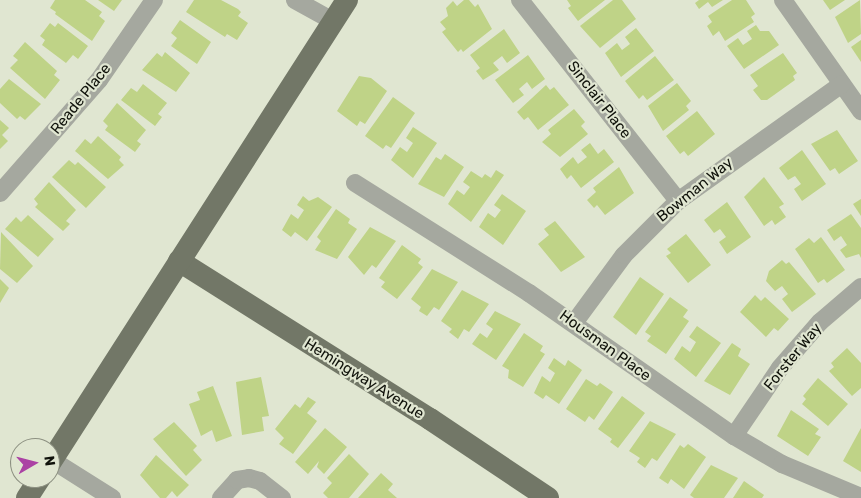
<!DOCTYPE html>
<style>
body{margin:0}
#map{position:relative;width:861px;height:498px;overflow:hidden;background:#e0e6d1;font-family:Rubik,sans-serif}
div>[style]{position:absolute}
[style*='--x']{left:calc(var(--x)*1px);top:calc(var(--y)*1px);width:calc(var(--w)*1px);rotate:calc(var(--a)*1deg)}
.building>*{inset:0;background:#bfd387}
.minor>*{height:18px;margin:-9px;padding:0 9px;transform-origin:9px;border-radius:9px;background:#a5a89f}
.major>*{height:22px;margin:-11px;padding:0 11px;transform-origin:11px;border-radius:11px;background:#727767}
span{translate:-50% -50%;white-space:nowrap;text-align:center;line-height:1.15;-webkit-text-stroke:4.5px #e0e6d1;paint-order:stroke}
.street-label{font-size:15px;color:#10120b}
.north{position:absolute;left:10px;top:438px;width:50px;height:50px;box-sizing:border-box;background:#e0e6d1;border:1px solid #8d9182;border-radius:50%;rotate:82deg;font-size:14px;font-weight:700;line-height:20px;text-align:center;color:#10120b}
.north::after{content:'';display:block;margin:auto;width:18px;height:22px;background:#ab42a4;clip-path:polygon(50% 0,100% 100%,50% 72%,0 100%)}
</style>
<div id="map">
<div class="building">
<i style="clip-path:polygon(55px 0,85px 0,102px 12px,99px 16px,105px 21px,92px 41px,55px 14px,56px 12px,50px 8px)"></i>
<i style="clip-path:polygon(98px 0,122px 0,114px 11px)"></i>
<i style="clip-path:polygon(194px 0,221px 0,238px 9px,241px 12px,238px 16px,248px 23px,237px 40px,227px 34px,225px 37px,186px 12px)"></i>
<i style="clip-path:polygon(464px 0,469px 0,475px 7px,478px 4px,492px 29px,463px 52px,461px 49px,458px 52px,442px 32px,446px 29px,440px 22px,448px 16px,446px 8px,453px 1px,457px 6px)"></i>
<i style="clip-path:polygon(567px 0,605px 0,578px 21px,568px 8px,571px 6px)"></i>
<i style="clip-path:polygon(613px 0,622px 0,636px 19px,600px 48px,580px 26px)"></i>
<i style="clip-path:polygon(699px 0,723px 0,712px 7px,708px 2px,699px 9px,695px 3px)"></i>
<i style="clip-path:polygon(732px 0,746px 0,755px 14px,751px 17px,754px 22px,725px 41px,719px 31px,713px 36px,707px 26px,712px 22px,708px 16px)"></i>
<i style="clip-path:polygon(823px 0,845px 0,830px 10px)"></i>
<i style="clip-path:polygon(860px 0,861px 34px,848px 43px,835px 17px)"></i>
<i style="clip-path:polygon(180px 20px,211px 42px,197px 64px,171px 46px,177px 38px,171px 33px)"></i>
<i style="clip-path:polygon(50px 23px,55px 27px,58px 23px,88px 46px,78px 59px,73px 55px,66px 63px,42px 45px,45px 40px,40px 36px)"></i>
<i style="clip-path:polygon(756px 25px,760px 31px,769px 31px,779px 45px,744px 69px,727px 46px,738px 38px,743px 45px,752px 39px,747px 31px)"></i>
<i style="clip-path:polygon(636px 28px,654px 51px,621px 77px,605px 53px,617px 43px,622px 50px,630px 44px,625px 37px)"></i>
<i style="clip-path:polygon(504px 29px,520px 53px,507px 63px,502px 56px,493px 63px,499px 70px,483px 80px,476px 71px,480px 68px,470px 55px)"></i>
<i style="clip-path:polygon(861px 40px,861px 62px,851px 47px)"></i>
<i style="clip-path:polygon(25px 42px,57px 71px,54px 75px,60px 80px,45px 99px,10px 68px,18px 60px,13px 56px)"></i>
<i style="clip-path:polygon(165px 52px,190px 73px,176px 92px,142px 70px,157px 53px,162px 57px)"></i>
<i style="clip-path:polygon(783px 53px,797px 73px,793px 76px,795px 80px,767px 100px,761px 100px,753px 90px,758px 86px,750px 75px)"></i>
<i style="clip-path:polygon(528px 55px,545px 79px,532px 89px,527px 82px,519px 89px,524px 95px,513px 103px,495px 80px)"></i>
<i style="clip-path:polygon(655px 56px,674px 80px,647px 100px,643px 95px,639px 99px,625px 81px)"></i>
<i style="clip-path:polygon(359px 76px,371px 78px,387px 91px,365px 124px,360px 121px,357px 126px,337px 111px)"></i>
<i style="clip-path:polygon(9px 79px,41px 104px,25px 120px,20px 116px,17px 119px,0 103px,0 89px)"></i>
<i style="clip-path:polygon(677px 83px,691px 101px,686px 106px,689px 110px,663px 131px,648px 106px)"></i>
<i style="clip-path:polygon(143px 84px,167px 103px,158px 114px,162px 117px,155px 126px,121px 100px,131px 88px,137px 92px)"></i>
<i style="clip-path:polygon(546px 85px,550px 90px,554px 87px,569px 105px,538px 130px,528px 117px,524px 120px,517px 112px)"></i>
<i style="clip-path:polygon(393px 97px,415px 113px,391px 148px,386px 145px,383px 149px,365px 136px)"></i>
<i style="clip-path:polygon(117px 103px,146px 130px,137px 141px,141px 144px,135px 152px,105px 130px,108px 126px,103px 121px)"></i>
<i style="clip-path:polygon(574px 109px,585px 122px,581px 126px,588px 134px,560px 157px,542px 142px,551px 134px,548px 130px)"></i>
<i style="clip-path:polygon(697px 111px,715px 134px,688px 156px,684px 151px,680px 154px,666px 136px)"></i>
<i style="clip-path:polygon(0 120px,9px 128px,2px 135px,8px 141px,0 149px)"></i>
<i style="clip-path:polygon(413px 127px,437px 143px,413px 178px,391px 160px,400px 147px,407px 152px,413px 143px,406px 138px)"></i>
<i style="clip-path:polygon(837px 130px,858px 161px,839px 174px,835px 168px,830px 171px,811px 144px)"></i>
<i style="clip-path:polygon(98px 136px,121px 157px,119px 160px,124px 165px,108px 179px,75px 151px,85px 139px,91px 144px)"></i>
<i style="clip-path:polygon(590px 143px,598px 154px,604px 149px,614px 162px,581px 188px,571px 175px,567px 179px,560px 169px,573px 157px,578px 164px,587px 157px,581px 150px)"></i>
<i style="clip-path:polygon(802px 150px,826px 184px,802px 201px,794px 189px,801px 184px,795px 176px,788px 180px,779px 168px)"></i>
<i style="clip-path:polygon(445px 154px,464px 167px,444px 197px,418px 184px,436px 157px,441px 160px)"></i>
<i style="clip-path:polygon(69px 160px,75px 165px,78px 162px,106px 187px,86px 208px,52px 177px)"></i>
<i style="clip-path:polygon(619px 167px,634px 193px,605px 215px,597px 205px,594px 208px,587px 200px,596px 192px,593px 188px)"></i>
<i style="clip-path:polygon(496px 170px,504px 175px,471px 222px,448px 204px,457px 190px,464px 195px,470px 187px,463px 182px,471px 171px,482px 178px,485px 174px,491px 178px)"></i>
<i style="clip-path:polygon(764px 177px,784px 204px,779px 207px,786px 217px,775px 225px,772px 220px,764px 226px,744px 197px)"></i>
<i style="clip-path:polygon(49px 182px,76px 210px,66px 221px,70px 224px,63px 231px,35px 207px,38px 204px,34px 199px)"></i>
<i style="clip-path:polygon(502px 194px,526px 211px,503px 245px,479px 227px,488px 213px,495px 218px,501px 210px,494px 205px)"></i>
<i style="clip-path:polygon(303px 196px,309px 201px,318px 197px,332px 207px,307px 241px,295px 232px,291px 237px,282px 230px,291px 214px,298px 219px,304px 210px,297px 205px)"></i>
<i style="clip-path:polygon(861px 199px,861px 216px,853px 204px)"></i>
<i style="clip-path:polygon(727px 202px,751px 237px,727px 254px,719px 242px,726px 237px,720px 229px,714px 233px,704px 220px)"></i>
<i style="clip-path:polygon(336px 209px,350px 219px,348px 223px,357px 229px,337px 259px,315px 250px,321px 241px,317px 237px)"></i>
<i style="clip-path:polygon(851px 214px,861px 228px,861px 258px,859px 254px,846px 258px,840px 250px,847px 245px,841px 236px,834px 241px,827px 230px)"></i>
<i style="clip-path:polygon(28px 215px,54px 239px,38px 257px,5px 229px,16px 217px,21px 222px)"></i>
<i style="clip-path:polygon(555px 221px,585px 257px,561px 272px,538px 244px,549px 235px,544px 229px)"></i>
<i style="clip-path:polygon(370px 227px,396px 241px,376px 268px,372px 265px,364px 275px,348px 257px)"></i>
<i style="clip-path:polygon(1px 232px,33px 266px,17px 283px,0 269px)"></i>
<i style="clip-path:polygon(686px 234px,711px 265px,688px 283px,666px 256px,671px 253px,667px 249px)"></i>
<i style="clip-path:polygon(821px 237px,845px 270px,827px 283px,824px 279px,818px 283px,795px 249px,809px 238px,814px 243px)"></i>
<i style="clip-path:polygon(402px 245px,421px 259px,418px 263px,423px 267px,397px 299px,381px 287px,385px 282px,379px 278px)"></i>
<i style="clip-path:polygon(782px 260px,786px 264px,789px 262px,816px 294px,792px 312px,782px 299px,788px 294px,782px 286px,775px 291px,766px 281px,769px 271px)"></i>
<i style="clip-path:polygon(432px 269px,458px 282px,439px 310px,434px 307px,427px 316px,419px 311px,421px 307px,411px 299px)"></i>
<i style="clip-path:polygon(640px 277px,664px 294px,636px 335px,613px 317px)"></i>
<i style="clip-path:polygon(0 279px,9px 288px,0 303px)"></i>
<i style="clip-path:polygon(462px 290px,489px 304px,469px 332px,464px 329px,458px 339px,449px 332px,452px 329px,441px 321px)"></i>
<i style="clip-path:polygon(755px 295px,761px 301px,765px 297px,789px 319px,778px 331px,774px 328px,766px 337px,740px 312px)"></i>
<i style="clip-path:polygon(670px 297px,688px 310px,683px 317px,689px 321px,666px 354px,647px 341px,651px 336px,645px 332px)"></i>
<i style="clip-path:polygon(495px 311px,521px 324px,496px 360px,472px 344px,480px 333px,487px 338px,493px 329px,486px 324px)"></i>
<i style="clip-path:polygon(697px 326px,721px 343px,696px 377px,674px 359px,682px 346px,690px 352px,696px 342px,689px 337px)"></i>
<i style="clip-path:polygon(524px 333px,543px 346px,540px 351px,545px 354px,523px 387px,508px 378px,509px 370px,502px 366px)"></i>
<i style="clip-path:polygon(732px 343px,741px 349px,738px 356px,750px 364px,730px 395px,704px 381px)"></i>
<i style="clip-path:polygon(847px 348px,861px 363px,861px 388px,852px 396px,829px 371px,834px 367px,831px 363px)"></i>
<i style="clip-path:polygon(554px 358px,565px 366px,568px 360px,582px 370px,559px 404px,546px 395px,543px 399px,534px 393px,542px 376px,550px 382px,555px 373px,548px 368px)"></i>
<i style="clip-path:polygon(261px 377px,269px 416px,262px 417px,264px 431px,242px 435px,236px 382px)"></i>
<i style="clip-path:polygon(818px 378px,848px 404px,828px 426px,802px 404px,806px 399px,803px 396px)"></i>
<i style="clip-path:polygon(586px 379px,597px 386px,600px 383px,613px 392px,594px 420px,589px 416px,585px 422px,566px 409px)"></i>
<i style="clip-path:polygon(213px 386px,232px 436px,216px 442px,212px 430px,201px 436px,189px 404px,200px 400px,197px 392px)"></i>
<i style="clip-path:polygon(622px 396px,645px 413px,618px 448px,610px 442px,612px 439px,598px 429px)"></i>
<i style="clip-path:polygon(308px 397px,316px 402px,307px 413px,317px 421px,293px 454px,279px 444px,284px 438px,275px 429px,295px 404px,300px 408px)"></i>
<i style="clip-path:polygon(791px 410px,819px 429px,815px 434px,821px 437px,808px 456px,777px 436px)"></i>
<i style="clip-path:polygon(650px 421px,676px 434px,657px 461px,652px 458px,645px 468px,637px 462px,640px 458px,629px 451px)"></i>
<i style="clip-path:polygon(174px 422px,197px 446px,193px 450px,202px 460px,186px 476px,153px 439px)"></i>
<i style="clip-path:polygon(325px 428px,347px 447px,324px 474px,317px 467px,319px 461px,308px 474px,295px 462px)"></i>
<i style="clip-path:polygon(861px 428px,861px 472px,843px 461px)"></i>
<i style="clip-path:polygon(688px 444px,706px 457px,684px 489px,671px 479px,668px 484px,659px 478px,680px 445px,684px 448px)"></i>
<i style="clip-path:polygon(349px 454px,369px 474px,349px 498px,328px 498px,323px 493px,332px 483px,327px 478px)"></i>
<i style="clip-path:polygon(156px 455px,189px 485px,177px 497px,172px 491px,166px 498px,160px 498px,140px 475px)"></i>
<i style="clip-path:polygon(711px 465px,738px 478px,724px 498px,694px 498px,690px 495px)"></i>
<i style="clip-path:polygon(381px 473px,393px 484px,388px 490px,397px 498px,358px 498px)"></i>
<i style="clip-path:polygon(744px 481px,764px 495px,762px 498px,733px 498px)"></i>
</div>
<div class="minor">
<i style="--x:295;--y:0;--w:43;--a:28.9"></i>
<i style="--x:520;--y:0;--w:256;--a:51.8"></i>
<i style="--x:783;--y:0;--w:136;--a:54.9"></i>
<i style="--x:355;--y:183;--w:206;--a:32.3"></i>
<i style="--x:529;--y:293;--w:250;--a:34.9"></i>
<i style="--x:734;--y:436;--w:56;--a:30.3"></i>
<i style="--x:782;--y:464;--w:86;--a:22.7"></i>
<i style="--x:0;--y:193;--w:150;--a:-48.8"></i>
<i style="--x:99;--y:80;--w:97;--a:-55.5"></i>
<i style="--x:574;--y:323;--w:84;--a:-53.7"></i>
<i style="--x:624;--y:255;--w:76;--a:-45"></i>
<i style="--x:678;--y:201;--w:201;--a:-35.5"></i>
<i style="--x:734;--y:436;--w:82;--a:-55.9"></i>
<i style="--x:780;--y:368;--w:61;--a:-49"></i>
<i style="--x:820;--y:322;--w:54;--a:-40.5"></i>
<i style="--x:52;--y:460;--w:71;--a:32.3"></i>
<i style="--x:221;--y:498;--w:24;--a:-48"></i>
<i style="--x:237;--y:480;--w:12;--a:-9"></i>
<i style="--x:249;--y:478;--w:11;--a:15"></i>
<i style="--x:260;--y:481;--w:28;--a:38"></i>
</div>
<div class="major">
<i style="--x:179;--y:261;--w:297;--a:32.2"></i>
<i style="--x:430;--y:419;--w:142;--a:33.8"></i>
<i style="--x:50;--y:463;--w:550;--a:-57.32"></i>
<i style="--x:27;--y:498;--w:24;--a:-57"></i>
</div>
<div class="street-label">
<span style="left:81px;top:99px;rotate:-51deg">Reade Place</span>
<span style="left:599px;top:100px;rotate:52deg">Sinclair Place</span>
<span style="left:695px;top:190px;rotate:-39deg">Bowman Way</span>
<span style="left:605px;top:346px;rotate:36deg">Housman Place</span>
<span style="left:793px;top:357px;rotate:-51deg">Forster Way</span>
<span style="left:364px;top:379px;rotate:32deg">Hemingway Avenue</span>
</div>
<div class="north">N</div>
</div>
